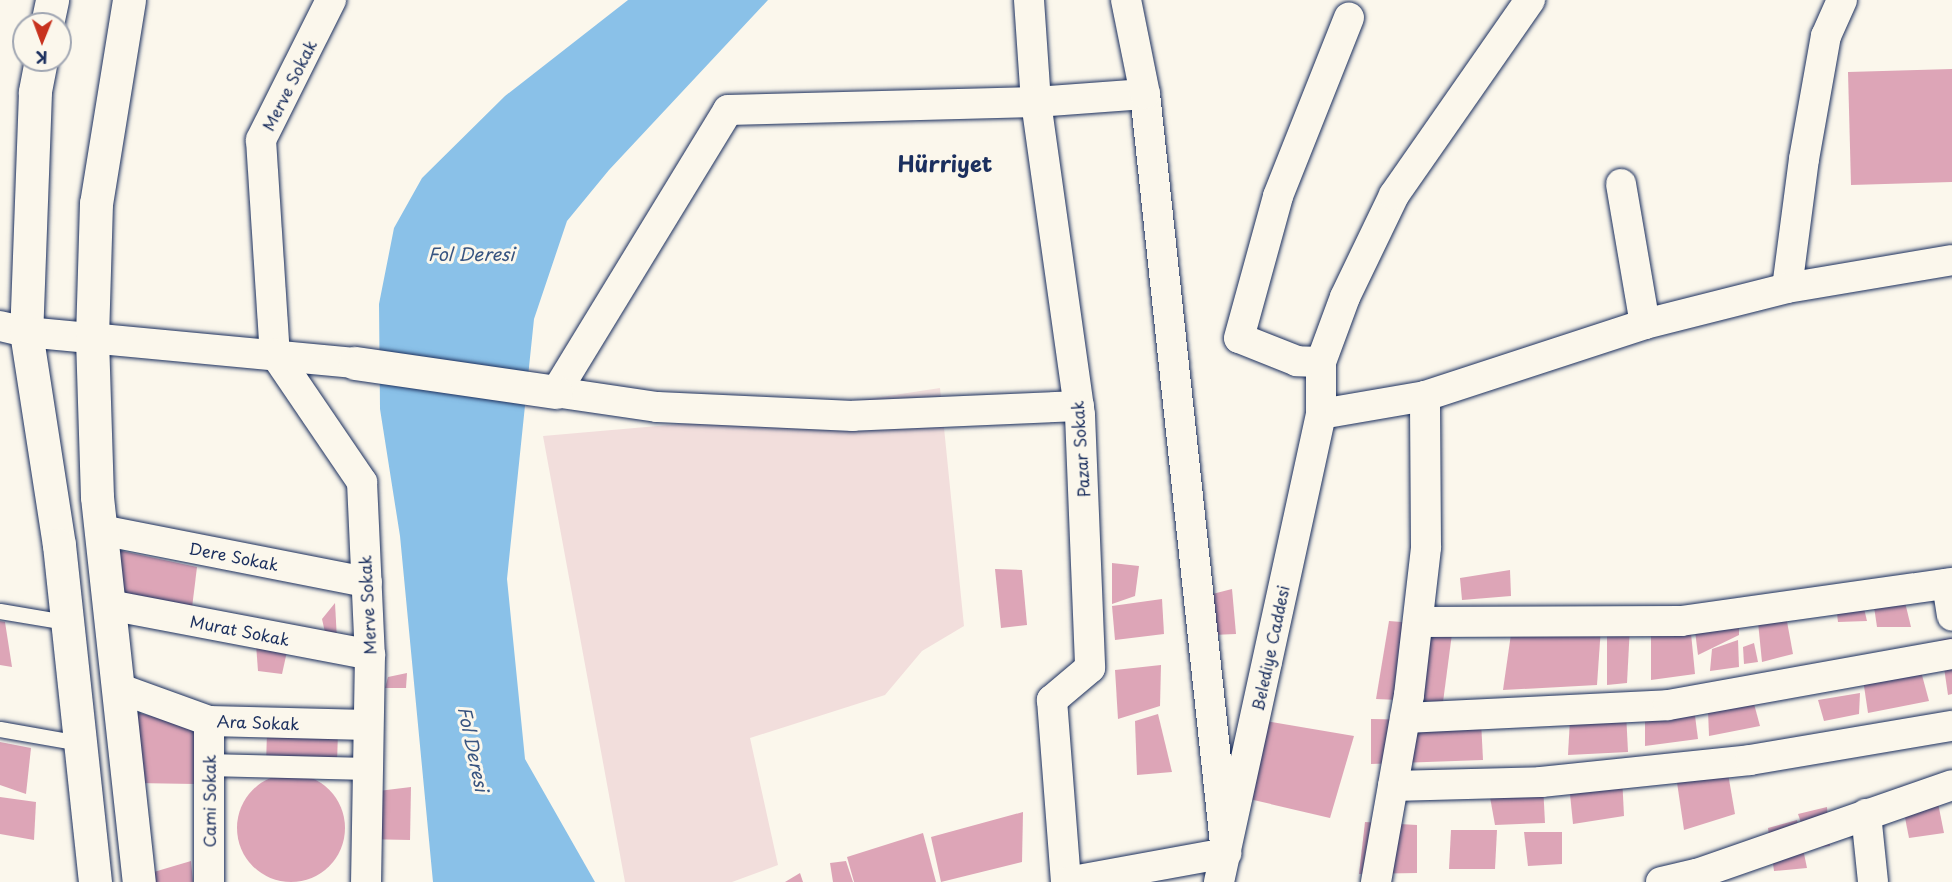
<!DOCTYPE html>
<meta charset="utf-8">
<style>
body{margin:0}
#map{position:relative;width:1952px;height:882px;overflow:hidden;background:#fbf7ec;font-family:"Playpen Sans",sans-serif}
div>[style]{position:absolute}
[style*='--x']{left:calc(var(--x)*1px);top:calc(var(--y)*1px);width:calc(var(--w)*1px);rotate:calc(var(--a)*1deg)}
.built>*{inset:0;background:#f2dedc}
.water>*{inset:0;background:#8ac1e8}
.building>*{inset:0;background:#dda5b7}
.round{border-radius:50%}
.roads{filter:drop-shadow(0 0 2px #1b2f5e) drop-shadow(0 0 2px #1b2f5e)}
.service>*{height:15px;margin:-7.5px;padding:0 7.5px;transform-origin:7.5px;border-radius:7.5px;background:#fbf7ec}
.pedestrian>*{height:22px;margin:-11px;padding:0 11px;transform-origin:11px;border-radius:11px;background:#fbf7ec}
.minor>*{height:30px;margin:-15px;padding:0 15px;transform-origin:15px;border-radius:15px;background:#fbf7ec}
.tertiary>*{height:33px;margin:-16.5px;padding:0 16.5px;transform-origin:16.5px;border-radius:16.5px;background:#fbf7ec}
.secondary>*{height:33px;margin:-16.5px;padding:0 16.5px;transform-origin:16.5px;border-radius:16.5px;background:#fbf7ec}
span{translate:-50% -50%;white-space:nowrap;text-align:center;line-height:1.15;-webkit-text-stroke:6px #fbf7ec;paint-order:stroke}
.street-label{font-size:16px;color:#1b2f5e}
.water-label{font-size:18px;color:#375480;font-style:italic}
.district-label{font-size:22px;color:#1b2f5e;font-weight:700}
.north{position:absolute;left:12px;top:12px;width:60px;height:60px;box-sizing:border-box;background:#fbf7ec;border:2px solid #a1a7b3;border-radius:50%;rotate:181deg;font-size:16px;font-weight:700;line-height:24px;text-align:center;color:#1b2f5e}
.north::after{content:'';display:block;margin:auto;width:21px;height:27px;background:#c8321e;clip-path:polygon(50% 0,100% 100%,50% 72%,0 100%)}
</style>
<div id="map">
<div class="built">
<i style="clip-path:polygon(940px 388px,964px 626px,922px 651px,885px 695px,750px 738px,778px 865px,732px 882px,625px 882px,543px 436px,738px 419px)"></i>
</div>
<div class="water">
<i style="clip-path:polygon(628px 0,768px 0,609px 170px,567px 221px,534px 319px,507px 579px,525px 759px,595px 882px,433px 882px,400px 536px,380px 409px,379px 304px,394px 228px,422px 178px,505px 96px)"></i>
</div>
<div class="building">
<i style="clip-path:polygon(1952px 69px,1952px 182px,1851px 185px,1848px 72px)"></i>
<i style="clip-path:polygon(108px 548px,197px 567px,191px 616px,112px 600px)"></i>
<i style="clip-path:polygon(1112px 563px,1139px 566px,1135px 596px,1112px 604px)"></i>
<i style="clip-path:polygon(995px 569px,1022px 570px,1027px 625px,1001px 628px)"></i>
<i style="clip-path:polygon(1510px 570px,1511px 596px,1462px 600px,1460px 578px)"></i>
<i style="clip-path:polygon(1232px 589px,1236px 634px,1188px 636px,1189px 600px)"></i>
<i style="clip-path:polygon(1903px 594px,1911px 627px,1877px 627px,1873px 600px)"></i>
<i style="clip-path:polygon(1739px 598px,1739px 635px,1698px 655px,1692px 607px)"></i>
<i style="clip-path:polygon(1162px 599px,1164px 634px,1115px 640px,1112px 606px)"></i>
<i style="clip-path:polygon(1862px 600px,1867px 621px,1838px 622px,1836px 605px)"></i>
<i style="clip-path:polygon(335px 603px,337px 640px,327px 641px,322px 619px)"></i>
<i style="clip-path:polygon(1689px 613px,1695px 674px,1651px 680px,1651px 619px)"></i>
<i style="clip-path:polygon(1786px 616px,1793px 654px,1762px 662px,1758px 622px)"></i>
<i style="clip-path:polygon(0 621px,5px 622px,12px 667px,0 665px)"></i>
<i style="clip-path:polygon(1389px 621px,1453px 626px,1443px 702px,1376px 699px)"></i>
<i style="clip-path:polygon(1630px 626px,1627px 683px,1607px 685px,1607px 631px)"></i>
<i style="clip-path:polygon(1512px 627px,1601px 627px,1597px 685px,1503px 690px)"></i>
<i style="clip-path:polygon(1952px 638px,1952px 694px,1948px 695px,1940px 640px)"></i>
<i style="clip-path:polygon(1738px 640px,1739px 667px,1710px 671px,1712px 649px)"></i>
<i style="clip-path:polygon(1754px 643px,1758px 662px,1744px 664px,1743px 647px)"></i>
<i style="clip-path:polygon(256px 644px,288px 647px,282px 674px,258px 671px)"></i>
<i style="clip-path:polygon(1916px 653px,1929px 701px,1868px 713px,1860px 659px)"></i>
<i style="clip-path:polygon(1161px 665px,1160px 706px,1118px 719px,1115px 670px)"></i>
<i style="clip-path:polygon(407px 673px,406px 688px,385px 688px,388px 677px)"></i>
<i style="clip-path:polygon(1860px 693px,1859px 714px,1824px 721px,1818px 700px)"></i>
<i style="clip-path:polygon(1753px 700px,1760px 726px,1709px 736px,1708px 710px)"></i>
<i style="clip-path:polygon(1694px 708px,1698px 739px,1645px 746px,1645px 712px)"></i>
<i style="clip-path:polygon(125px 710px,196px 726px,195px 784px,135px 783px)"></i>
<i style="clip-path:polygon(1626px 712px,1628px 752px,1568px 755px,1570px 719px)"></i>
<i style="clip-path:polygon(1158px 714px,1172px 772px,1137px 775px,1135px 721px)"></i>
<i style="clip-path:polygon(1371px 719px,1481px 721px,1483px 760px,1371px 764px)"></i>
<i style="clip-path:polygon(1260px 720px,1354px 736px,1330px 818px,1245px 798px)"></i>
<i style="clip-path:polygon(338px 732px,337px 763px,266px 764px,267px 733px)"></i>
<i style="clip-path:polygon(0 742px,31px 748px,26px 794px,0 785px)"></i>
<i style="clip-path:polygon(1725px 756px,1735px 814px,1684px 830px,1674px 762px)"></i>
<i class="round" style="left:237px;top:774px;width:108px;height:108px"></i>
<i style="clip-path:polygon(1622px 776px,1624px 816px,1573px 824px,1569px 784px)"></i>
<i style="clip-path:polygon(1934px 783px,1944px 833px,1909px 838px,1899px 787px)"></i>
<i style="clip-path:polygon(1543px 785px,1545px 823px,1495px 825px,1488px 786px)"></i>
<i style="clip-path:polygon(411px 787px,410px 840px,363px 839px,362px 793px)"></i>
<i style="clip-path:polygon(0 797px,36px 802px,34px 840px,0 834px)"></i>
<i style="clip-path:polygon(1827px 807px,1830px 846px,1810px 848px,1798px 814px)"></i>
<i style="clip-path:polygon(1023px 812px,1022px 862px,941px 882px,931px 837px)"></i>
<i style="clip-path:polygon(1797px 820px,1807px 868px,1774px 871px,1768px 828px)"></i>
<i style="clip-path:polygon(1365px 822px,1417px 825px,1417px 873px,1359px 874px)"></i>
<i style="clip-path:polygon(1451px 830px,1497px 830px,1495px 869px,1449px 869px)"></i>
<i style="clip-path:polygon(1524px 832px,1562px 832px,1562px 864px,1528px 866px)"></i>
<i style="clip-path:polygon(923px 833px,936px 882px,854px 882px,847px 857px)"></i>
<i style="clip-path:polygon(191px 861px,193px 882px,149px 882px,147px 874px)"></i>
<i style="clip-path:polygon(846px 861px,853px 882px,833px 882px,830px 863px)"></i>
<i style="clip-path:polygon(800px 873px,803px 882px,785px 882px)"></i>
</div>
<div class="roads">
<div class="service">
<i style="--x:0;--y:611;--w:67;--a:9.5"></i>
<i style="--x:0;--y:729;--w:80;--a:10"></i>
</div>
<div class="pedestrian">
<i style="--x:208;--y:765;--w:160;--a:1.4"></i>
</div>
<div class="minor">
<i style="--x:331;--y:0;--w:157;--a:116.6"></i>
<i style="--x:261;--y:140;--w:214;--a:86.3"></i>
<i style="--x:275;--y:354;--w:155;--a:55.8"></i>
<i style="--x:362;--y:482;--w:173;--a:87.4"></i>
<i style="--x:370;--y:655;--w:227;--a:91"></i>
<i style="--x:1029;--y:0;--w:102;--a:86.1"></i>
<i style="--x:1036;--y:102;--w:316;--a:82"></i>
<i style="--x:1080;--y:415;--w:253;--a:87.7"></i>
<i style="--x:1090;--y:668;--w:50;--a:139.9"></i>
<i style="--x:1052;--y:700;--w:183;--a:85.6"></i>
<i style="--x:1621;--y:184;--w:142;--a:80.3"></i>
<i style="--x:1787;--y:288;--w:130;--a:-82.5"></i>
<i style="--x:1804;--y:159;--w:125;--a:-79.9"></i>
<i style="--x:1826;--y:36;--w:39;--a:-66"></i>
<i style="--x:0;--y:326;--w:27;--a:13"></i>
<i style="--x:26;--y:332;--w:330;--a:5.4"></i>
<i style="--x:1321;--y:362;--w:24;--a:-178"></i>
<i style="--x:1297;--y:361;--w:62;--a:-158.4"></i>
<i style="--x:1239;--y:338;--w:147;--a:-74.6"></i>
<i style="--x:1278;--y:196;--w:192;--a:-68.3"></i>
<i style="--x:1079;--y:406;--w:226;--a:177.5"></i>
<i style="--x:853;--y:416;--w:196;--a:-177.4"></i>
<i style="--x:657;--y:407;--w:102;--a:-171.6"></i>
<i style="--x:556;--y:392;--w:330;--a:-58.6"></i>
<i style="--x:728;--y:110;--w:308;--a:-1.5"></i>
<i style="--x:1036;--y:102;--w:109;--a:-4.2"></i>
<i style="--x:1321;--y:414;--w:106;--a:-9.8"></i>
<i style="--x:1425;--y:396;--w:231;--a:-18.1"></i>
<i style="--x:1645;--y:324;--w:146;--a:-14.2"></i>
<i style="--x:1787;--y:288;--w:167;--a:-9.6"></i>
<i style="--x:101;--y:530;--w:271;--a:11.1"></i>
<i style="--x:1947;--y:584;--w:32;--a:81"></i>
<i style="--x:109;--y:605;--w:266;--a:10.8"></i>
<i style="--x:1418;--y:622;--w:263;--a:-0.2"></i>
<i style="--x:1681;--y:621;--w:274;--a:-8"></i>
<i style="--x:118;--y:688;--w:97;--a:19.9"></i>
<i style="--x:209;--y:721;--w:159;--a:1.4"></i>
<i style="--x:1405;--y:718;--w:263;--a:-2.8"></i>
<i style="--x:1668;--y:705;--w:289;--a:-10.2"></i>
<i style="--x:209;--y:721;--w:161;--a:90"></i>
<i style="--x:1393;--y:786;--w:148;--a:-1.5"></i>
<i style="--x:1541;--y:782;--w:210;--a:-6"></i>
<i style="--x:1750;--y:760;--w:205;--a:-9.6"></i>
<i style="--x:1866;--y:814;--w:68;--a:84.1"></i>
<i style="--x:1067;--y:882;--w:162;--a:-10.3"></i>
<i style="--x:1226;--y:853;--w:763;--a:-96.09"></i>
<i style="--x:1145;--y:94;--w:96;--a:-101.4"></i>
<i style="--x:1219;--y:882;--w:479;--a:-77.7"></i>
<i style="--x:1321;--y:414;--w:52;--a:-90"></i>
<i style="--x:1321;--y:362;--w:69;--a:-69.7"></i>
<i style="--x:1345;--y:297;--w:113;--a:-64.3"></i>
<i style="--x:1394;--y:195;--w:238;--a:-55.1"></i>
<i style="--x:1376;--y:882;--w:190;--a:-80"></i>
<i style="--x:1409;--y:695;--w:149;--a:-83.4"></i>
<i style="--x:1426;--y:547;--w:151;--a:-90.4"></i>
<i style="--x:1661;--y:882;--w:37;--a:-13"></i>
<i style="--x:1697;--y:874;--w:270;--a:-19.2"></i>
</div>
<div class="tertiary">
<i style="--x:355;--y:363;--w:203;--a:8.2"></i>
</div>
<div class="secondary">
<i style="--x:129;--y:0;--w:206;--a:99.2"></i>
<i style="--x:96;--y:203;--w:135;--a:91.7"></i>
<i style="--x:92;--y:338;--w:159;--a:88.2"></i>
<i style="--x:97;--y:497;--w:387;--a:83.8"></i>
<i style="--x:47;--y:24;--w:25;--a:-78"></i>
<i style="--x:41;--y:60;--w:33;--a:101"></i>
<i style="--x:35;--y:92;--w:240;--a:92.1"></i>
<i style="--x:26;--y:332;--w:216;--a:81.2"></i>
<i style="--x:59;--y:545;--w:339;--a:83.9"></i>
</div>
</div>
<div class="street-label">
<span style="left:289px;top:85px;rotate:-63deg">Merve Sokak</span>
<span style="left:1080px;top:449px;rotate:-94deg">Pazar Sokak</span>
<span style="left:234px;top:556px;rotate:11deg">Dere Sokak</span>
<span style="left:367px;top:605px;rotate:-93deg">Merve Sokak</span>
<span style="left:240px;top:630px;rotate:11deg">Murat Sokak</span>
<span style="left:1270px;top:648px;rotate:-78deg">Belediye Caddesi</span>
<span style="left:258px;top:722px;rotate:2deg">Ara Sokak</span>
<span style="left:209px;top:801px;rotate:-90deg">Cami Sokak</span>
</div>
<div class="water-label">
<span style="left:471px;top:254px">Fol Deresi</span>
<span style="left:473px;top:749px;rotate:78deg">Fol Deresi</span>
</div>
<div class="district-label">
<span style="left:945px;top:163px">Hürriyet</span>
</div>
<div class="north">K</div>
</div>
